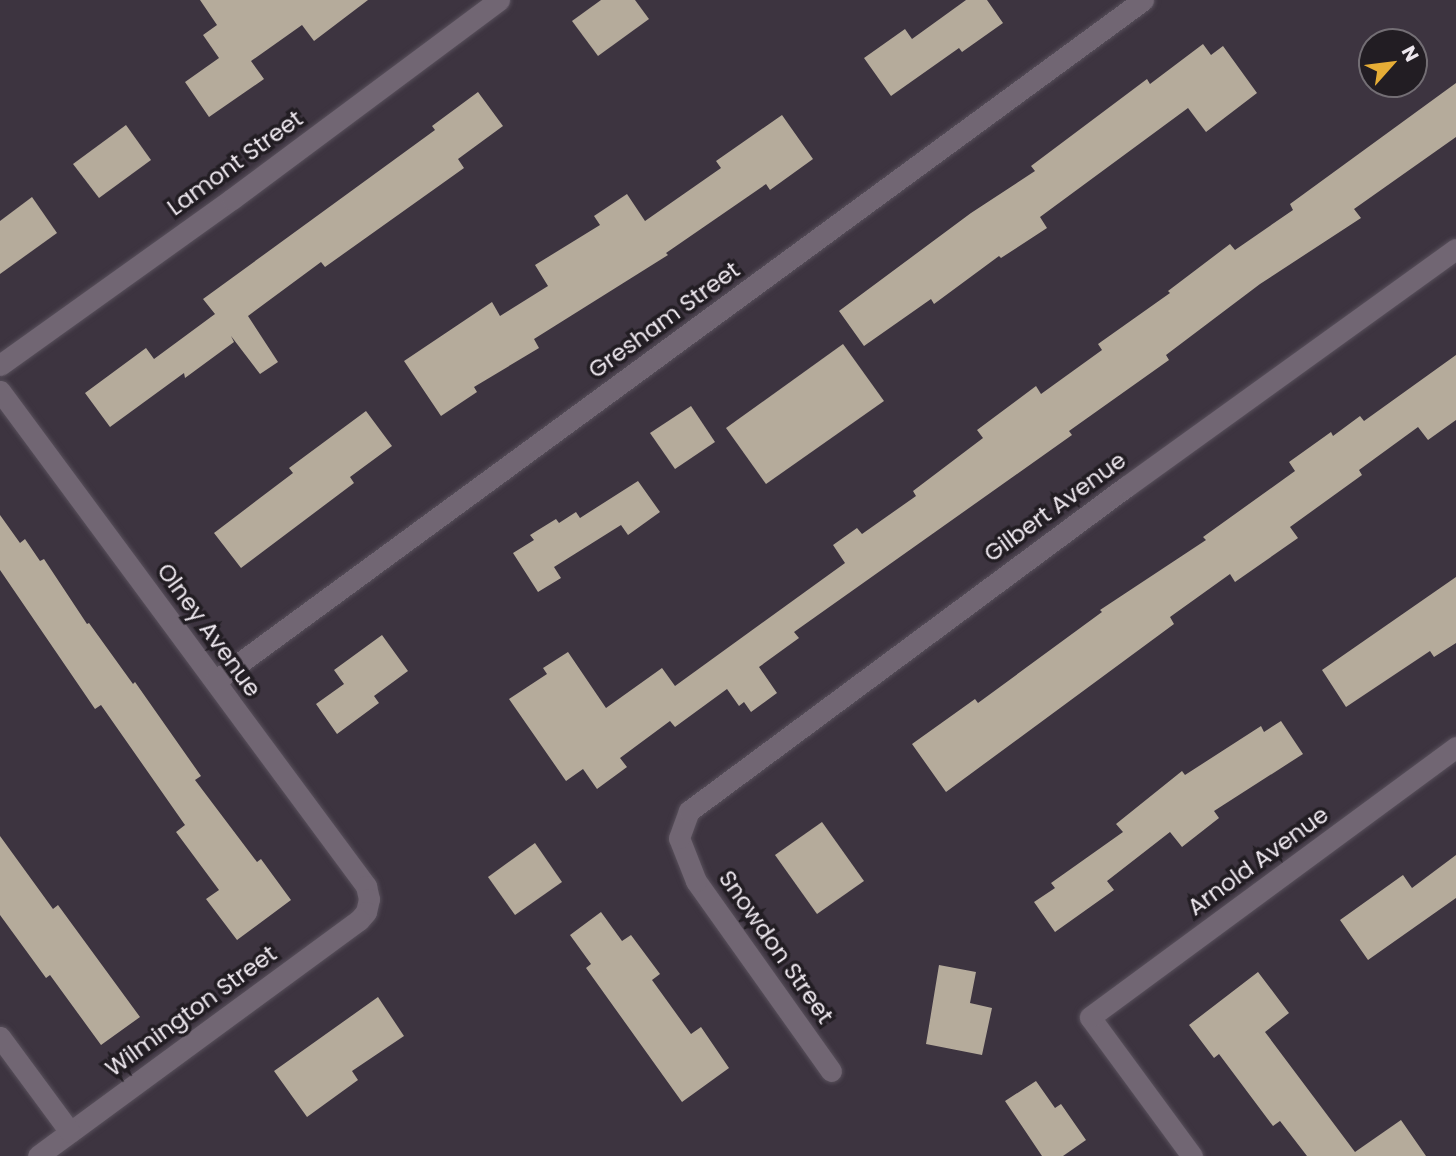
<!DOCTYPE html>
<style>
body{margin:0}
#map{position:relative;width:1456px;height:1156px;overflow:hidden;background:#3d3440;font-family:Poppins,sans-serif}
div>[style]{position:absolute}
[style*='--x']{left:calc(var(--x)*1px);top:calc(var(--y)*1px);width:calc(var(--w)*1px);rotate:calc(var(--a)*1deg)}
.building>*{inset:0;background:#b5ab9b}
.roads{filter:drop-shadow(0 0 2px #58505b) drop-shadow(0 0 2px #58505b)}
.street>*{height:21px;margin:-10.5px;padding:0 10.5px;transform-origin:10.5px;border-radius:10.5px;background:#716673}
span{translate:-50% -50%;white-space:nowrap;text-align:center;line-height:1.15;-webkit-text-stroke:7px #221d23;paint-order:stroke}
.street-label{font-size:23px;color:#ede7ee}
.north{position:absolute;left:1358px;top:28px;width:70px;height:70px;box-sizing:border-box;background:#221d23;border:2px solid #736e74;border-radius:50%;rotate:62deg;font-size:19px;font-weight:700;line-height:28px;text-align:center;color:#ede7ee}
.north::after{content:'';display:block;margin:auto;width:24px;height:32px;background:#e6ad36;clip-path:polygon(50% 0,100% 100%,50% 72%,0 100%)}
</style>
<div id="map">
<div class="building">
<i style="clip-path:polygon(200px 0,368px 0,314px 41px,302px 25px,251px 61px,264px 79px,209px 117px,185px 82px,219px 58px,203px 35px,217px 25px)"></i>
<i style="clip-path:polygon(601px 0,635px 0,649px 19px,598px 56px,572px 21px)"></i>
<i style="clip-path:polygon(966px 0,987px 0,1003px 23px,962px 52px,959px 48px,891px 96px,864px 58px,905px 29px,912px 39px)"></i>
<i style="clip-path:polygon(1203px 44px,1211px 55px,1223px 46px,1257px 93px,1206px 132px,1188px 108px,1040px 217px,1047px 228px,1001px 258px,999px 256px,934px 304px,931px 299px,864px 346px,839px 311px,971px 213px,1035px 171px,1031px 166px,1147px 79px,1150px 84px)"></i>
<i style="clip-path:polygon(1456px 83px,1456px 137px,1354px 209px,1361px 218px,1260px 284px,1166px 355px,1169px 360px,1069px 431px,1072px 435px,794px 632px,799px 638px,759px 667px,777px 693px,751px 712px,744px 702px,739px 706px,727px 689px,675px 727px,670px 721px,620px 758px,627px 767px,597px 789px,583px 769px,566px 781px,509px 699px,547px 674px,543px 668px,568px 652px,606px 708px,662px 668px,675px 686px,845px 563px,833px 545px,857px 528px,862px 534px,916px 496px,913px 491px,983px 438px,977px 430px,1036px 386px,1041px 394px,1102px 350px,1098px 344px,1170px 293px,1168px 291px,1230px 244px,1235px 250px,1293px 210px,1290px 204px)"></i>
<i style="clip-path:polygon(478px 92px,503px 126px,458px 159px,464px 168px,325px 267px,321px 262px,248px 316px,278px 362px,260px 374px,231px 336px,234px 342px,185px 378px,184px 373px,110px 427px,85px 393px,146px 348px,154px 359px,215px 314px,203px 299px,435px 130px,432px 126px)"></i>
<i style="clip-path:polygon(782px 115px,813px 159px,770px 190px,766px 184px,666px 253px,668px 255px,534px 339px,539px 348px,474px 387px,477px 392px,441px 416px,404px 361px,492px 302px,500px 316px,548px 286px,535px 265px,600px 225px,594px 216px,627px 194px,645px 221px,721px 168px,716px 161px)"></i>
<i style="clip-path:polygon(126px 125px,151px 160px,99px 198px,73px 164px)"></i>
<i style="clip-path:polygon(32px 197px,57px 233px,0 274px,0 221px)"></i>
<i style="clip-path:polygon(843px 344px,884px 401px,766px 484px,726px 428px)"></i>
<i style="clip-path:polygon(1456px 355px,1456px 420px,1428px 440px,1418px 427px,1359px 470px,1362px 475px,1290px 527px,1298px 538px,1235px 582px,1230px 574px,1170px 617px,1174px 624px,946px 792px,912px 744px,975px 699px,978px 703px,1102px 612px,1100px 610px,1206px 540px,1203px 537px,1295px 471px,1289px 462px,1331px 432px,1333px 436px,1360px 416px,1364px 421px)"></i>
<i style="clip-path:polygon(691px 406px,715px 442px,675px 469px,650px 433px)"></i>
<i style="clip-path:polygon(366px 411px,392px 446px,350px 477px,354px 483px,241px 568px,214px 533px,293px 473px,289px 468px)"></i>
<i style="clip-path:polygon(638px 481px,660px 512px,628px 535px,621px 525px,554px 567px,561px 578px,538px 592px,513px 553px,534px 540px,530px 535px,556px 519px,559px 523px,576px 512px,580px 518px)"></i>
<i style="clip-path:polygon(0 515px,20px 543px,25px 539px,40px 561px,44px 559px,87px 624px,89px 623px,133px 684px,135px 682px,201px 776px,195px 780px,257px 862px,261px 859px,291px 900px,237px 940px,206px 899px,219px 890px,176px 832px,185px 825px,101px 705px,95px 709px,0 570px)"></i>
<i style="clip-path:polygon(1456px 577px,1456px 643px,1434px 657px,1430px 651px,1346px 707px,1322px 670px)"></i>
<i style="clip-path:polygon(382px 635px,408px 671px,374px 696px,379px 703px,337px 734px,316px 704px,344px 684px,334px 670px)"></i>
<i style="clip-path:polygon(1281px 721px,1303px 754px,1214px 811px,1219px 818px,1182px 847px,1170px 832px,1107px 881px,1114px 890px,1055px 932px,1034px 902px,1055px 888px,1051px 883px,1123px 832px,1116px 824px,1182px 771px,1185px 775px,1261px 726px,1264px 732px)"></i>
<i style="clip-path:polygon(822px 822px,864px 881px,817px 914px,775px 855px)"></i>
<i style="clip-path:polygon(0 836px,53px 909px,58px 905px,140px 1017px,101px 1045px,50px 975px,46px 978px,0 915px)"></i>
<i style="clip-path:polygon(535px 843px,562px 882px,515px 915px,488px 877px)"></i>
<i style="clip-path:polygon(1456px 855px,1456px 898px,1368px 960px,1340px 920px,1403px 875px,1412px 888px)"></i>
<i style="clip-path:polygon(601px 912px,622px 941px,631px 935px,660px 974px,652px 980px,691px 1034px,701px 1027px,729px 1068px,682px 1102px,586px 968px,591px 964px,570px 935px)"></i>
<i style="clip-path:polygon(939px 965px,976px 972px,970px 1003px,992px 1008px,982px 1055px,926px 1044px)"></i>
<i style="clip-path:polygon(1258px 972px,1289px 1013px,1265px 1032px,1355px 1152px,1401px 1120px,1426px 1156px,1307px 1156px,1280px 1121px,1273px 1126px,1219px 1054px,1214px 1058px,1189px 1025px)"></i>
<i style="clip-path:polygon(378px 997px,404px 1036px,352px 1071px,358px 1080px,307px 1117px,274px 1071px)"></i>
<i style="clip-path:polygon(1036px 1081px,1055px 1108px,1061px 1104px,1086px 1140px,1063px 1156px,1042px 1156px,1005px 1101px)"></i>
</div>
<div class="roads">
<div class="street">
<i style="--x:0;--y:365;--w:285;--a:-35.6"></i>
<i style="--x:232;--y:199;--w:333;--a:-36.7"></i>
<i style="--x:0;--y:391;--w:616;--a:53.52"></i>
<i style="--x:366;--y:886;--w:13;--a:77"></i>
<i style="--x:369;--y:899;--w:13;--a:103"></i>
<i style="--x:366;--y:912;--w:11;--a:131"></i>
<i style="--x:359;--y:920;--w:398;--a:143.7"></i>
<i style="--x:215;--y:681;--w:1151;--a:-36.27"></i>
<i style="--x:0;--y:1037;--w:118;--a:53.6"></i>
<i style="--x:831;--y:1071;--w:233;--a:-125.4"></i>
<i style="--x:696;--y:881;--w:46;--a:-111.6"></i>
<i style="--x:679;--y:838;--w:29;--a:-70"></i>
<i style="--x:689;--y:811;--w:545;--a:-36.58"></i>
<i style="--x:1127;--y:486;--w:405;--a:-35.8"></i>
<i style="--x:1192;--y:1156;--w:172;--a:-126.3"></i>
<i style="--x:1090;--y:1017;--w:455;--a:-36.4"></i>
</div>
</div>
<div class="street-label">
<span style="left:235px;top:163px;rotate:-36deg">Lamont Street</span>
<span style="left:664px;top:320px;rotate:-36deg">Gresham Street</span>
<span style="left:1055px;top:507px;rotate:-36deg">Gilbert Avenue</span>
<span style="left:209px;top:630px;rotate:54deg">Olney Avenue</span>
<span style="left:1258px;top:861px;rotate:-36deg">Arnold Avenue</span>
<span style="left:776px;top:947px;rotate:55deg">Snowdon Street</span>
<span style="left:191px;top:1011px;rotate:-36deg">Wilmington Street</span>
</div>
<div class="north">N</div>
</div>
